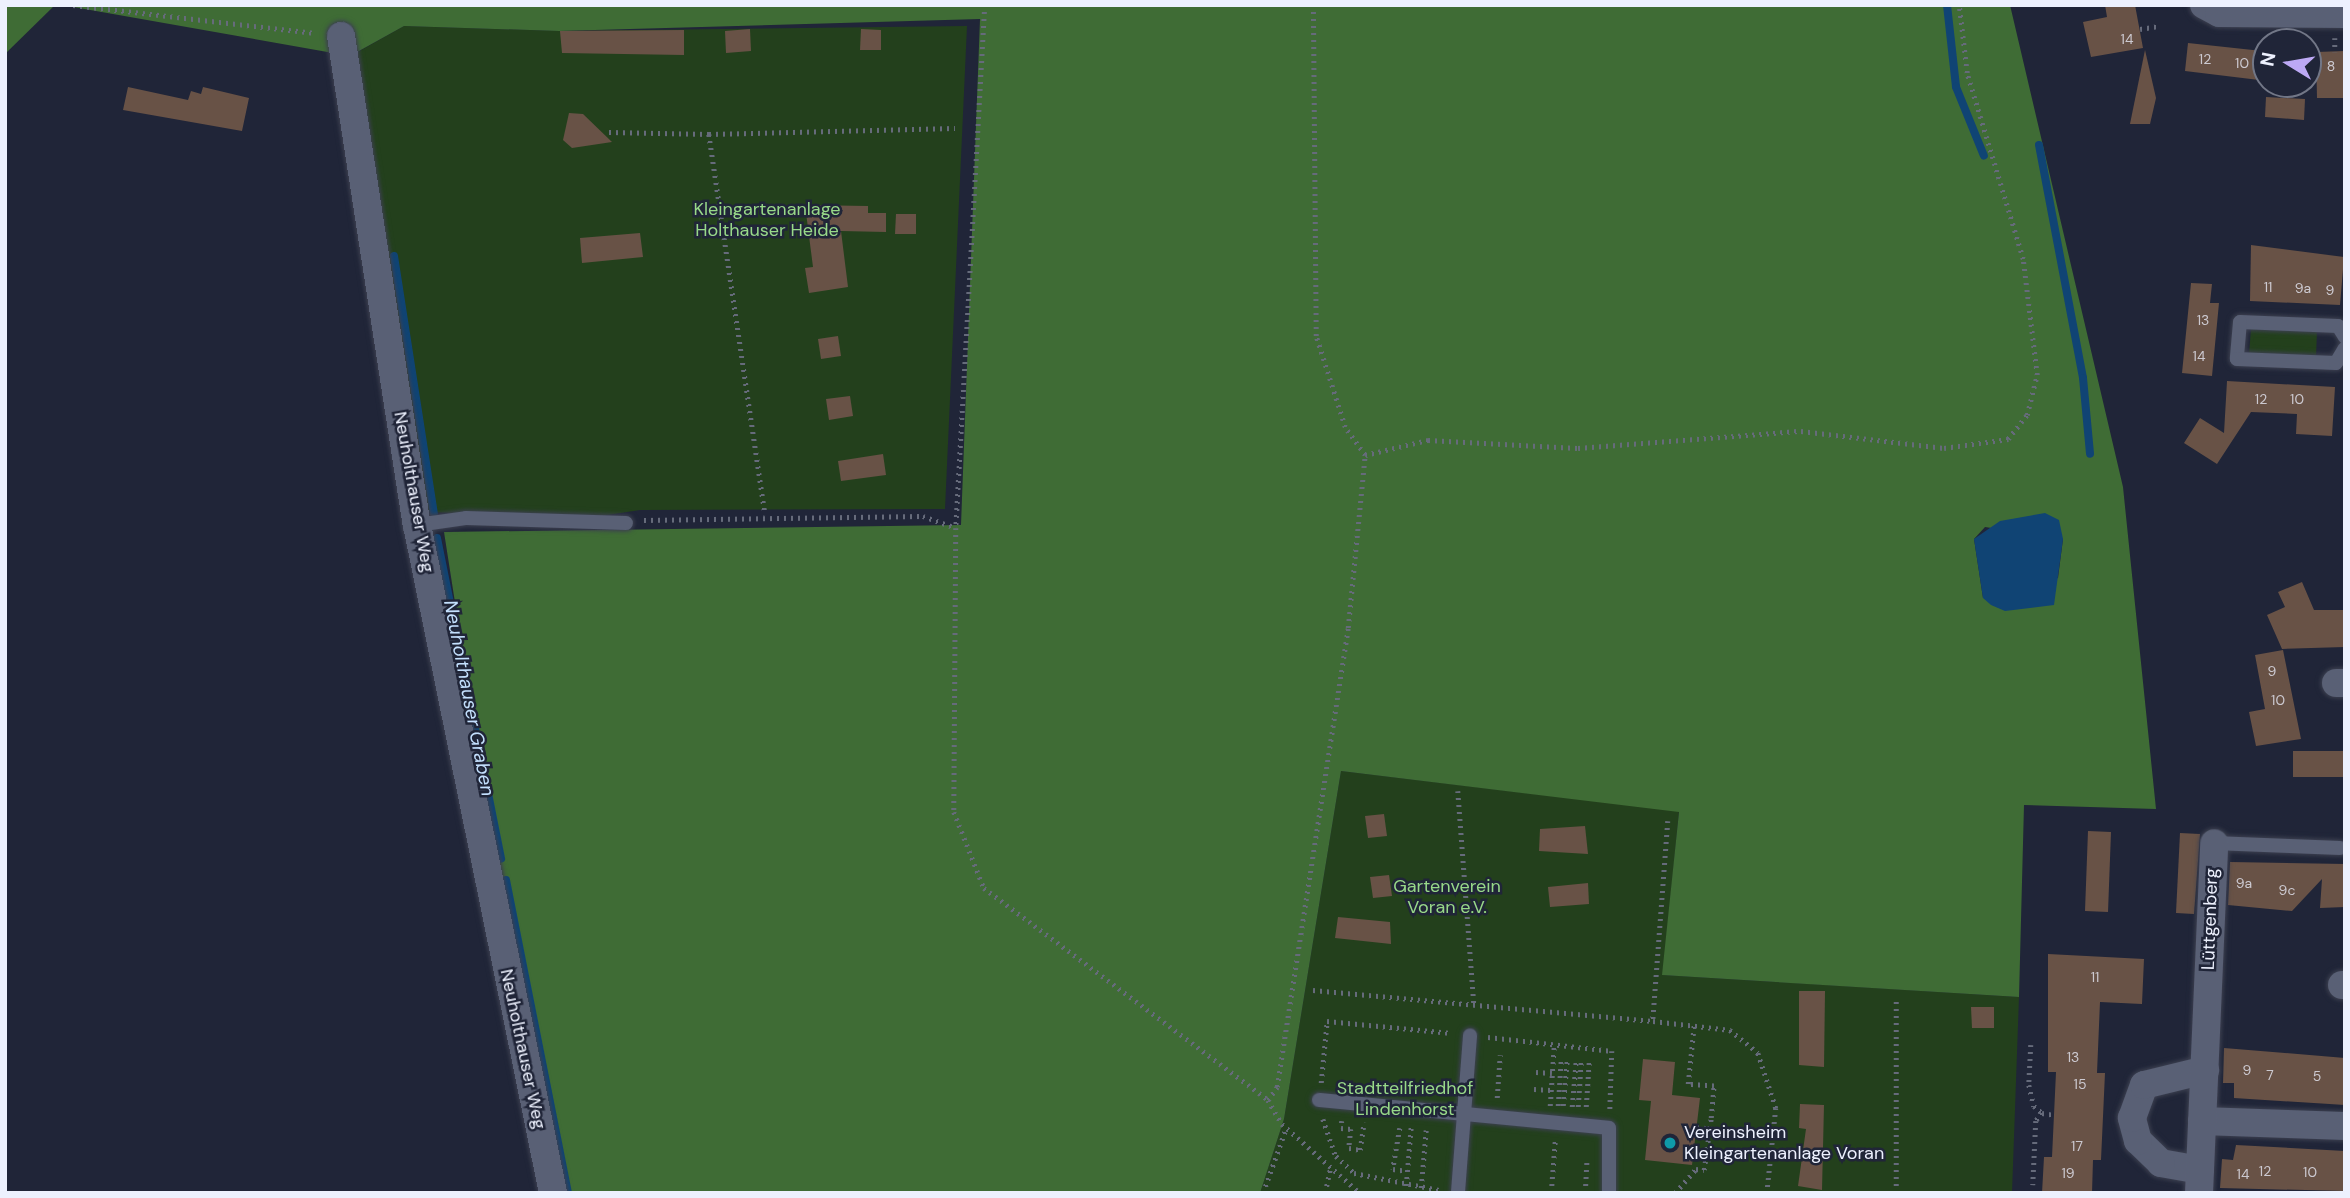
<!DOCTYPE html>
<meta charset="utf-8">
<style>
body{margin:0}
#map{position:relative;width:2350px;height:1198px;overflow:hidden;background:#202538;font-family:"DM Sans",sans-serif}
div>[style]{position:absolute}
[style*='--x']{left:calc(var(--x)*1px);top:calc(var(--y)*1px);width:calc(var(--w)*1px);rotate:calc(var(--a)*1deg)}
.green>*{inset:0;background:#23401c}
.forest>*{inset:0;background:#3f6c35}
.water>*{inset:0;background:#104474}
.stream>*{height:8px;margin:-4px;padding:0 4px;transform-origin:4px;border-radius:4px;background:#104474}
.building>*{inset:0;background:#685246}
.path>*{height:4.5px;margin-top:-2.25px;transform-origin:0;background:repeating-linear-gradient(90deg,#666b7b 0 2px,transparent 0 7px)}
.roads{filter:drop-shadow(0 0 2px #3c4050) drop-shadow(0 0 2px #3c4050)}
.service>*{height:14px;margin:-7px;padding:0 7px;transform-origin:7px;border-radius:7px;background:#596075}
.minor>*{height:28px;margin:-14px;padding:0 14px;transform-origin:14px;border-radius:14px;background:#596075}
.dots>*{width:19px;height:19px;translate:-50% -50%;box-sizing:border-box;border:4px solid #202538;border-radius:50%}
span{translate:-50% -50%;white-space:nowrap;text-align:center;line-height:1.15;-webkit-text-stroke:5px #202538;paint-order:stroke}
.number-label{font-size:14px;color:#ccc9d0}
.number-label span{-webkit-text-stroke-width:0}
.park-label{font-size:18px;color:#98d989}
.street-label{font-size:18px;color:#edf1fe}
.poi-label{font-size:18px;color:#edf1fe}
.left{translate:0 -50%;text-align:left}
.water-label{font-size:19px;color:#c4e0fe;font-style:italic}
.frame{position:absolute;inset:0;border:7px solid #edf1fe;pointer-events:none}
.north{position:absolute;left:2252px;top:28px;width:70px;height:70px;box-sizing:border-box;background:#202538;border:2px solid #727787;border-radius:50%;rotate:281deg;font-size:19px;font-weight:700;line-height:28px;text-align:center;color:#edf1fe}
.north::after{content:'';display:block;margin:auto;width:24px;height:32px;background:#bda9f5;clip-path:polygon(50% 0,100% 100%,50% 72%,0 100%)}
</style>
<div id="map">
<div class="green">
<i style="clip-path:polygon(404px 26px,559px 31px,967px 26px,945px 509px,640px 510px,588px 518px,426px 512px,349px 57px)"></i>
<i style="clip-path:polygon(2251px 329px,2317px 331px,2316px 357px,2249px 354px)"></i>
<i style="clip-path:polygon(1341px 771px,1679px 811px,1663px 975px,2019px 997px,2012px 1193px,1260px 1193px,1284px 1119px)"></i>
</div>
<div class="forest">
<i style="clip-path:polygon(5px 5px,55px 5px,5px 54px)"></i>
<i style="clip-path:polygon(evenodd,62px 5px,2010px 5px,2123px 487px,2156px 809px,2024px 805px,2019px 997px,1662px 975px,1679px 812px,1341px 771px,1284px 1119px,1260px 1193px,556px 1193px,506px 929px,444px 532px,961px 525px,980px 19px,559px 31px,404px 26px,350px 56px,62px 5px,1985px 527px,2063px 539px,2058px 578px,1983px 598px,1974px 539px,1985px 527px)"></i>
</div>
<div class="water">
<i style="clip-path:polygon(2045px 513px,2059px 520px,2063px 539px,2054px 605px,2005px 611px,1991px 605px,1983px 598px,1974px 539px,2000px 521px)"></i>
</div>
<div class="stream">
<i style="--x:1947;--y:5;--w:82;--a:83.7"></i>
<i style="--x:1956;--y:87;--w:74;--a:67.9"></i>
<i style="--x:2039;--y:145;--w:237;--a:79.3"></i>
<i style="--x:2083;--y:378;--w:76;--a:84.7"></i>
<i style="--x:394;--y:256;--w:261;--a:81.2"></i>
<i style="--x:437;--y:538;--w:327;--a:78.7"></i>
<i style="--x:506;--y:880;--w:319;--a:78.8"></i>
</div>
<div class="building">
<i style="clip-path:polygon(2105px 5px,2135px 5px,2143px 48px,2091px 57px,2083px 22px,2107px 17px)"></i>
<i style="clip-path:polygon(750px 29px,751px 51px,726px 53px,725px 31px)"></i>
<i style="clip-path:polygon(861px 29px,881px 30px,881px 50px,860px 50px)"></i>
<i style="clip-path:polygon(684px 30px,684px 55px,562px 53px,560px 31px)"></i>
<i style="clip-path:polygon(2188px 43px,2262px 51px,2259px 80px,2185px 71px)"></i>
<i style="clip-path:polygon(2145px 50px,2156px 98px,2150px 124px,2130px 124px)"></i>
<i style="clip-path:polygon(2345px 51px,2345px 98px,2317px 98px,2316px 52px)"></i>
<i style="clip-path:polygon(128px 87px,188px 100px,191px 91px,201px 94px,203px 87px,249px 98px,242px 131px,123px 110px)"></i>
<i style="clip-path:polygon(2266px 97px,2305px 99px,2304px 120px,2265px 117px)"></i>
<i style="clip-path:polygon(569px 113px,583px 114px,612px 142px,572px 148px,563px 140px)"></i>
<i style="clip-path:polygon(805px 205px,868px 206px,868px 213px,886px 213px,886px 232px,841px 231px,848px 287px,809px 293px,805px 268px,813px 267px)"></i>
<i style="clip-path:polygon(896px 214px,916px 214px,916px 234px,895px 234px)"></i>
<i style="clip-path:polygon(640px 233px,643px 257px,582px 263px,580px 238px)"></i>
<i style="clip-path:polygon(2251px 245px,2344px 257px,2340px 305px,2250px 301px)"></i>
<i style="clip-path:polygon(2191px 283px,2212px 284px,2210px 303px,2219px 303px,2212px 376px,2182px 373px)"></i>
<i style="clip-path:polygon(838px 336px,841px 356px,821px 359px,818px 339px)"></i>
<i style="clip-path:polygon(2227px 381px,2335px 387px,2332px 436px,2296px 434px,2297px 414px,2251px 412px,2217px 464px,2184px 443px,2200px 418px,2224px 433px)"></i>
<i style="clip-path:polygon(850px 396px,853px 416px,829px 420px,826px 399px)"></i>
<i style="clip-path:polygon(883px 454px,886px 475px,841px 481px,838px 461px)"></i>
<i style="clip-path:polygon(2302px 582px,2314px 610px,2345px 610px,2345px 647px,2282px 649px,2267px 615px,2285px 607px,2278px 592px)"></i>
<i style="clip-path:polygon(2283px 650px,2301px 739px,2256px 746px,2249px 712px,2265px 709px,2255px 655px)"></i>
<i style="clip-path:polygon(2293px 751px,2344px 751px,2345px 777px,2293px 777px)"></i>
<i style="clip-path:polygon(1384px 814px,1387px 836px,1368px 838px,1365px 816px)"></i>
<i style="clip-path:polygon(1585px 826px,1588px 854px,1539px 851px,1540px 829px)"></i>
<i style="clip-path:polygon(2088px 831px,2111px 832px,2108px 912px,2085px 911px)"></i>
<i style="clip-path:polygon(2180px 833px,2200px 834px,2194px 914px,2176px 913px)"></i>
<i style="clip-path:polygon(2230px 862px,2345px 864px,2345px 907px,2320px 908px,2322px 879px,2292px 911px,2228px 905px)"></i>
<i style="clip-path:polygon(1389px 875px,1392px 896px,1373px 898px,1370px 877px)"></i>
<i style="clip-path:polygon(1588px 883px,1589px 904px,1550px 907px,1548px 887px)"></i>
<i style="clip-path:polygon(1338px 917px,1390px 922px,1391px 944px,1335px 938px)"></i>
<i style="clip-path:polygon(2048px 954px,2144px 959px,2142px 1004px,2100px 1002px,2097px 1073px,2105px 1073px,2101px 1160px,2093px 1160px,2092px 1193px,2042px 1193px,2044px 1157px,2052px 1157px,2056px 1072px,2048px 1072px)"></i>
<i style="clip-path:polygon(1799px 991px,1825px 991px,1824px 1067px,1799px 1065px)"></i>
<i style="clip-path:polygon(1971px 1007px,1994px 1007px,1994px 1028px,1972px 1028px)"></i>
<i style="clip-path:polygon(2224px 1048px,2345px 1058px,2345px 1105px,2234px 1098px,2234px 1083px,2223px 1083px)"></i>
<i style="clip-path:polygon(1643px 1059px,1675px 1062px,1672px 1095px,1700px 1098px,1692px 1165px,1645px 1160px,1651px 1101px,1639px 1100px)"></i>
<i style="clip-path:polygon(1800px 1104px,1824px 1105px,1822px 1190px,1798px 1186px,1806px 1129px,1799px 1128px)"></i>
<i style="clip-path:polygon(2236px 1145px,2345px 1151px,2345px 1191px,2220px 1188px,2222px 1159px,2233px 1160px)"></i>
</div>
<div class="path">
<i style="--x:73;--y:5;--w:244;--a:6.6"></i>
<i style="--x:985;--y:5;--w:524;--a:93.17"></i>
<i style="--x:956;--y:528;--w:284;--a:90.4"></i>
<i style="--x:954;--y:812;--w:82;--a:68.5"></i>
<i style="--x:984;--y:888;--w:354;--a:36.7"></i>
<i style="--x:1268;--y:1100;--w:28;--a:60"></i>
<i style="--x:1282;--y:1124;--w:104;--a:41.5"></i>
<i style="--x:2140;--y:29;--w:20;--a:-9"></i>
<i style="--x:2335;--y:38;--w:14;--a:90"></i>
<i style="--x:609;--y:132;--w:100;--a:1.1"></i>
<i style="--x:709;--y:134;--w:385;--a:81.6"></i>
<i style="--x:709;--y:134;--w:246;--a:-1.4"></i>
<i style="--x:1365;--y:455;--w:65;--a:-13.4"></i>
<i style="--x:1428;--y:440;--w:150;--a:3.1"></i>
<i style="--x:1578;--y:448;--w:224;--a:-4.4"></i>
<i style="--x:1801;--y:431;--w:144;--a:6.8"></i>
<i style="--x:1944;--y:448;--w:65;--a:-8"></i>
<i style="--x:2008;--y:439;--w:31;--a:-52"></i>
<i style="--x:2027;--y:415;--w:41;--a:-76"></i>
<i style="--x:2037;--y:375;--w:117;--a:-96.9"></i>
<i style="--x:2023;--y:259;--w:194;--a:-106.8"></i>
<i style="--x:1967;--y:73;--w:68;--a:-96.7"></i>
<i style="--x:644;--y:520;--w:279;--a:-0.8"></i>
<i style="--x:923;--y:516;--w:35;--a:20"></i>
<i style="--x:1458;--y:791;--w:214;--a:85.7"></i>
<i style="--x:1668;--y:821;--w:201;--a:94.3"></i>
<i style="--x:1653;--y:1021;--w:78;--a:6.7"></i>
<i style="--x:1730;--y:1030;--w:36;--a:39"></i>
<i style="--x:1758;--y:1053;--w:58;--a:71.9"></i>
<i style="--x:1776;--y:1108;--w:85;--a:96"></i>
<i style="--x:1313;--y:990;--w:341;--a:5.2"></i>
<i style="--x:1488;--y:1037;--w:125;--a:6.4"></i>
<i style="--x:1612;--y:1051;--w:59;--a:91.9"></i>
<i style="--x:2031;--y:1045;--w:40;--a:92.9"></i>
<i style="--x:2029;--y:1085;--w:22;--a:77"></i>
<i style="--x:2034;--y:1106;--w:11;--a:41"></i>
<i style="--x:2042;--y:1113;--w:10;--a:127"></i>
<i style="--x:2036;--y:1121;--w:64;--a:92.7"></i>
<i style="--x:1536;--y:1072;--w:16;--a:4"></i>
<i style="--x:1321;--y:1083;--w:62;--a:-84.5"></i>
<i style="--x:1327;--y:1021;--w:125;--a:5.5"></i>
<i style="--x:1534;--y:1089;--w:17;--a:3"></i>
<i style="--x:1497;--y:1098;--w:43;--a:-86"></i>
<i style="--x:1268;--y:1100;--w:16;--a:-55"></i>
<i style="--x:1277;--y:1087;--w:464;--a:-81.2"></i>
<i style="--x:1348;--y:628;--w:174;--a:-84.4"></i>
<i style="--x:1365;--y:455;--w:34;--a:-126"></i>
<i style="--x:1345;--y:427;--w:96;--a:-107.7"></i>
<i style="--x:1316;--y:336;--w:331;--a:-90.5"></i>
<i style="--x:1550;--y:1106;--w:61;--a:-86.2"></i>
<i style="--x:1558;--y:1106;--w:47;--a:-86.3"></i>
<i style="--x:1563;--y:1106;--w:46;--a:-85"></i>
<i style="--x:1572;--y:1107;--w:47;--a:-85.1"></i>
<i style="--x:1578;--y:1107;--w:45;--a:-86.2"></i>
<i style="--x:1586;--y:1107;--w:45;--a:-86.2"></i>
<i style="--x:2042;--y:1113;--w:12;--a:9"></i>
<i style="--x:1323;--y:1119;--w:39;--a:71"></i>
<i style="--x:1336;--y:1156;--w:25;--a:43"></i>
<i style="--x:1354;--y:1173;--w:88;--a:11.2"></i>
<i style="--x:1342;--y:1121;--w:7;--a:98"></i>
<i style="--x:1341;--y:1128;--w:10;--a:6"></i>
<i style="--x:1351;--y:1129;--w:19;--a:96"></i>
<i style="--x:1349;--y:1148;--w:11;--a:10"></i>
<i style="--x:1360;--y:1150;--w:28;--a:-82"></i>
<i style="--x:1697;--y:1127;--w:79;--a:7.3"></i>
<i style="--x:1400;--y:1128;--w:42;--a:99.7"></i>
<i style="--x:1393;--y:1169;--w:14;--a:8"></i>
<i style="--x:1406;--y:1186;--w:59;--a:-85.2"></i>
<i style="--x:1421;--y:1188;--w:58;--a:-85.1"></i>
<i style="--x:1263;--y:1193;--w:69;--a:-70.5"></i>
<i style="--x:1325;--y:1193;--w:25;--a:-78"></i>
<i style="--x:1551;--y:1193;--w:52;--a:-85.6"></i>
<i style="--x:1585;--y:1193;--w:34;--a:-87"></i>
<i style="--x:1675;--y:1193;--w:32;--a:-49"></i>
<i style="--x:1696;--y:1169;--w:8;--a:7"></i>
<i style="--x:1704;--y:1170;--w:52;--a:-82.3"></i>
<i style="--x:1711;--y:1118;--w:32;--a:-85"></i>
<i style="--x:1714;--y:1086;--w:26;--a:-176"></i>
<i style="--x:1688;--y:1084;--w:59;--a:-84.2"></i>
<i style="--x:1896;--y:1193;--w:195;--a:-90"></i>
</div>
<div class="roads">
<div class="service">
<i style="--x:2345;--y:337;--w:13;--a:-122"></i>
<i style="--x:2338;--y:326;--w:98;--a:-177.7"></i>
<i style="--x:2240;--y:322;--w:37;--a:95"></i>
<i style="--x:2237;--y:359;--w:99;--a:2.3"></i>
<i style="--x:2336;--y:363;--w:17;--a:-59"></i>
<i style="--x:417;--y:525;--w:49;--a:-8.1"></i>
<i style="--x:466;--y:518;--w:160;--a:1.8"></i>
<i style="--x:2214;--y:843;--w:126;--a:2.3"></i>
<i style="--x:1319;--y:1100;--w:291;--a:5.5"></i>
<i style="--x:1609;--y:1128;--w:65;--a:90"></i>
<i style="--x:1458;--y:1192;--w:157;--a:-85.6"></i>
</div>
<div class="minor">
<i style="--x:2204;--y:5;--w:17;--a:28"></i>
<i style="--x:2219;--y:13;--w:126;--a:0.5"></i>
<i style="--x:341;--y:36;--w:495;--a:81.2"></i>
<i style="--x:417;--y:525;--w:682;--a:78.49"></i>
<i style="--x:2336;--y:683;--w:9;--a:0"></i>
<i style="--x:2342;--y:985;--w:3;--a:0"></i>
<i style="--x:2202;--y:1121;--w:143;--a:2"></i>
<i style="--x:2200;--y:1170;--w:40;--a:-170"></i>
<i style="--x:2161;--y:1163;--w:32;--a:-136"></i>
<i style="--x:2138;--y:1141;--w:24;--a:-105"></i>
<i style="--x:2132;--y:1118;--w:35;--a:-70"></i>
<i style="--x:2144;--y:1085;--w:63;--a:-13.8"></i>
<i style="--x:2199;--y:1193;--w:350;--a:-87.5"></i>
</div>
</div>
<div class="dots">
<i style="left:1670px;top:1143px;background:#0f9aa8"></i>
</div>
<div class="number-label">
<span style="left:2127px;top:39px">14</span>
<span style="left:2205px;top:59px">12</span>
<span style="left:2242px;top:63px">10</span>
<span style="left:2331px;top:66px">8</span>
<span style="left:2268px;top:287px">11</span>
<span style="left:2303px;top:288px">9a</span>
<span style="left:2330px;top:290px">9</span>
<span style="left:2203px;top:320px">13</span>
<span style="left:2199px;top:356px">14</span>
<span style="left:2261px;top:399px">12</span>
<span style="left:2297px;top:399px">10</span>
<span style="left:2272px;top:671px">9</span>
<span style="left:2278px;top:700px">10</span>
<span style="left:2244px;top:883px">9a</span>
<span style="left:2287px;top:890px">9c</span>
<span style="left:2095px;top:977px">11</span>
<span style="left:2073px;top:1057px">13</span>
<span style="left:2247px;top:1070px">9</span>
<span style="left:2270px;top:1075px">7</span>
<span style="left:2317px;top:1076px">5</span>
<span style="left:2080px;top:1084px">15</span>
<span style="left:2077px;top:1146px">17</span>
<span style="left:2265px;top:1171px">12</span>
<span style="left:2310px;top:1172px">10</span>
<span style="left:2068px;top:1173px">19</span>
<span style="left:2243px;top:1174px">14</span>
</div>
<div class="park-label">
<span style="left:767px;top:220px">Kleingartenanlage<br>Holthauser Heide</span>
<span style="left:1447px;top:897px">Gartenverein<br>Voran e.V.</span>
<span style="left:1405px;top:1099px">Stadtteilfriedhof<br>Lindenhorst</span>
</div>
<div class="street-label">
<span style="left:414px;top:492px;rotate:80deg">Neuholthauser Weg</span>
<span style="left:2210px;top:919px;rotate:-88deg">Lüttgenberg</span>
<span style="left:523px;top:1049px;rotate:78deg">Neuholthauser Weg</span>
</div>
<div class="poi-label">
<span class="left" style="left:1684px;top:1143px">Vereinsheim<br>Kleingartenanlage Voran</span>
</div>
<div class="water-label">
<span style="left:469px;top:698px;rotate:79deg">Neuholthauser Graben</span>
</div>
<div class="frame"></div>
<div class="north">N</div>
</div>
